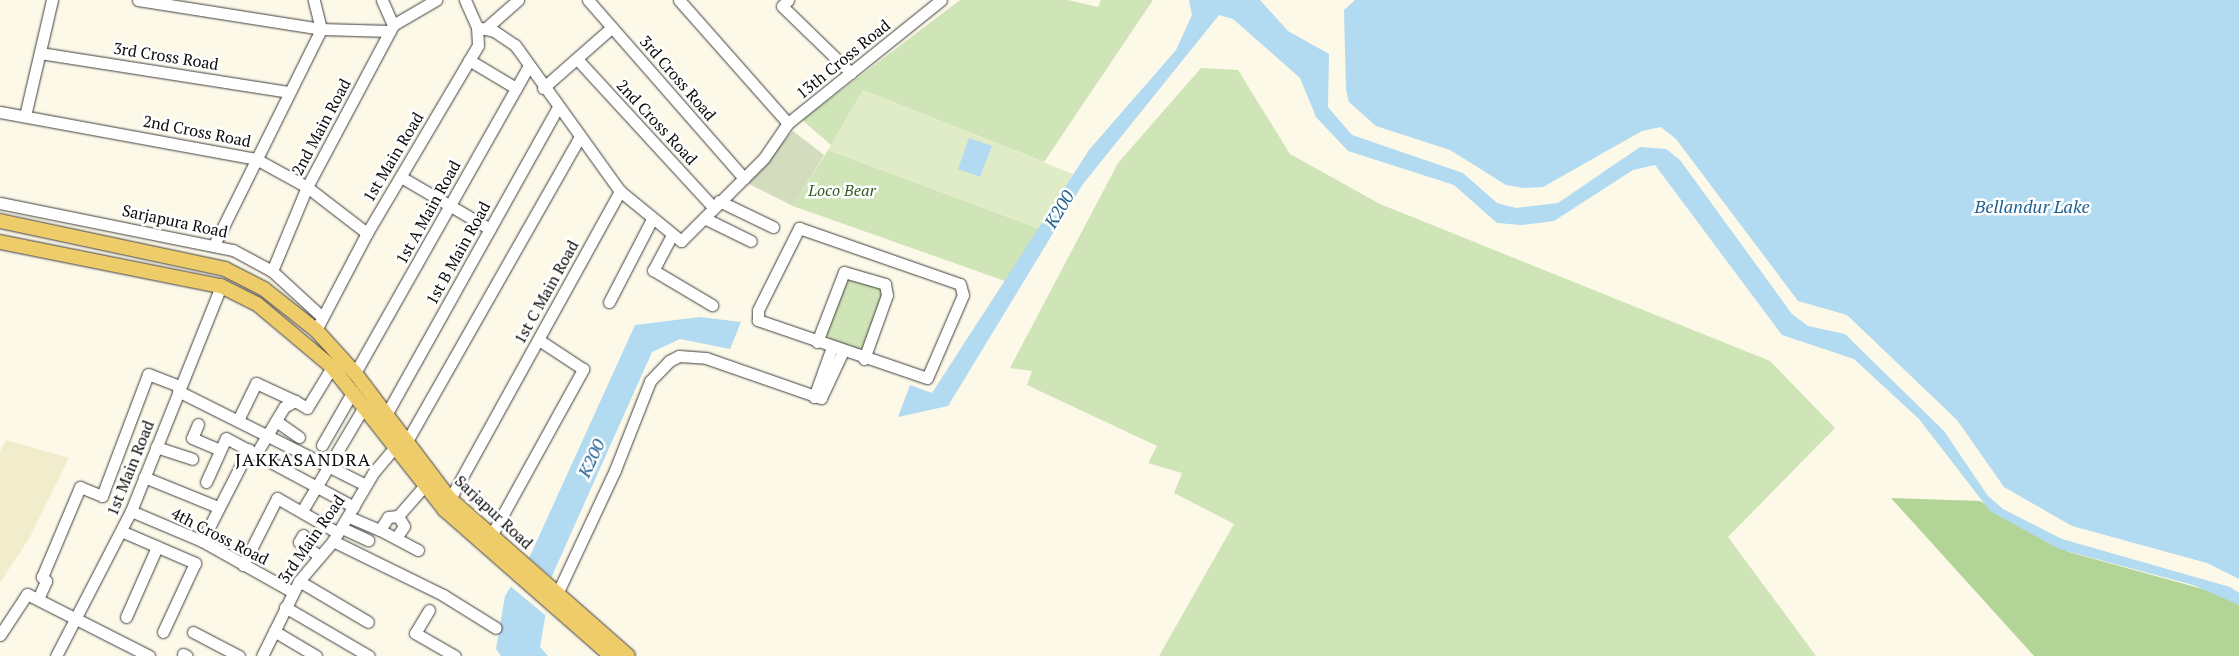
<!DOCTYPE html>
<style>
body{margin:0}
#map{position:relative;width:2239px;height:656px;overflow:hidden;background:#fdf9e9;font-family:"PT Serif",serif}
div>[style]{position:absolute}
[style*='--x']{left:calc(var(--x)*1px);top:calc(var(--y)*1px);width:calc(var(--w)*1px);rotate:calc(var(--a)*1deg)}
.farmland>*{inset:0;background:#f1edcc}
.green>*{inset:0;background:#cfe4b7}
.forest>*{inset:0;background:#b3d497}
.cemetery>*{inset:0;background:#d3dcbe}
.pitch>*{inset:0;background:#e0ecc8}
.water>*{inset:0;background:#b2daf1}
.pier>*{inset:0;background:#fdf9e9}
.roads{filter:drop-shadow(0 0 1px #3d3d3d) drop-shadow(0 0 1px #3d3d3d)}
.minor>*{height:11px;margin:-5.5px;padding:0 5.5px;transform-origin:5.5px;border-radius:5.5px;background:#fff}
.major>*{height:14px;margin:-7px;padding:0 7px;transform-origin:7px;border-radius:7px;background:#eecc69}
span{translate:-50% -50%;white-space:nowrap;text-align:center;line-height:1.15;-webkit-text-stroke:5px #fff;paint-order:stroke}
.street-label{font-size:16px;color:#0a0a0a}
.park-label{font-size:16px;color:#2e5c21;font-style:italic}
.water-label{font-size:18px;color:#1f6091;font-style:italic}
.neighbourhood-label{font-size:18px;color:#0a0a0a;letter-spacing:1px}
</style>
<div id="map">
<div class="farmland">
<i style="clip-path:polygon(6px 440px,69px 458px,30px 537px,0 583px,0 451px)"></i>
</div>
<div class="green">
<i style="clip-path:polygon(960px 0,1068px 0,1098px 7px,1101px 0,1153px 0,1044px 162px,863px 90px,831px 145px,802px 120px)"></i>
<i style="clip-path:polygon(1201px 68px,1238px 70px,1290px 154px,1380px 204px,1770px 361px,1835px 428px,1728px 537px,1816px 656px,1159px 656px,1234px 524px,1174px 493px,1182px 473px,1148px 463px,1157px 446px,1027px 385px,1032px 371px,1010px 368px,1118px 163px)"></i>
<i style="clip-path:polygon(828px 150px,1040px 229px,1005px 281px,793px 206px)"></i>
<i style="clip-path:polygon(844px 276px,885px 290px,865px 348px,854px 350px,832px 341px,823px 330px)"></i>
</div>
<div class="forest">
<i style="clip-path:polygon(1891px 498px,1980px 501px,2069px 552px,2224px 595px,2239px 605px,2239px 656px,2034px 656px)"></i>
</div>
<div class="cemetery">
<i style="clip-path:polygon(793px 131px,824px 155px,793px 206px,747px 183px)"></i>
</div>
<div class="pitch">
<i style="clip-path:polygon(863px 90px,1073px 174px,1040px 229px,828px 150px)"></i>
</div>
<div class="water">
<i style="clip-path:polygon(1189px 0,1260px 0,1288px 31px,1329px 54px,1328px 107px,1352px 135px,1463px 173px,1497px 203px,1516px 208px,1558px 203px,1640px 147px,1666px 149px,1680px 160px,1792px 314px,1808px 326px,1845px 334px,1944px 431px,1988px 496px,2003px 509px,2062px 539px,2230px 587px,2239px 593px,2239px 605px,2193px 585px,2059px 549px,1990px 511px,1919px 419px,1854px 359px,1782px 335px,1655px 165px,1633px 170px,1554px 221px,1521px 225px,1497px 223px,1454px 185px,1348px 151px,1316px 117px,1300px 78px,1233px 19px,1219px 15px,1083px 184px,948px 406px,898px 417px,910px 385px,932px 393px,1089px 150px,1176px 50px,1192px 15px)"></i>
<i style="clip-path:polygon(1355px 0,2239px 0,2239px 579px,2207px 563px,2072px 526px,2004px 487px,1957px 420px,1847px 315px,1798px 301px,1676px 139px,1661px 127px,1642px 131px,1543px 187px,1523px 188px,1506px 185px,1450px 150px,1376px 126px,1349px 102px,1346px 90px,1344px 10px)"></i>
<i style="clip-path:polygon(969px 138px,992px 146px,980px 177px,958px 169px)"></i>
<i style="clip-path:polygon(700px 317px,741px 322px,730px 349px,680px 339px,652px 352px,552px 576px,540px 647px,548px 656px,501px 656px,496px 649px,505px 596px,530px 556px,635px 325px)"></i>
</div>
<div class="pier">
<i style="clip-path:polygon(527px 556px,554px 579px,545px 615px,509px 585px)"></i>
</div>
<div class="roads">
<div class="minor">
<i style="--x:138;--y:0;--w:185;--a:9"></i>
<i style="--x:321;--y:29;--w:69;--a:1.7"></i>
<i style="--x:588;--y:0;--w:237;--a:48.8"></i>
<i style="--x:679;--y:0;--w:164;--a:48.5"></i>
<i style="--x:788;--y:0;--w:8;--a:135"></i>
<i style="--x:782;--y:6;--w:96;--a:44.2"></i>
<i style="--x:393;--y:25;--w:50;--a:-30.2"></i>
<i style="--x:477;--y:27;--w:17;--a:13"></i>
<i style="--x:494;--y:31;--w:25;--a:34"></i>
<i style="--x:515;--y:45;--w:180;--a:54.3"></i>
<i style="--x:620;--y:191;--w:79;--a:39.3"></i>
<i style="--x:681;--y:241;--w:117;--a:-45"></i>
<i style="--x:764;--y:158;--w:42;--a:-55.6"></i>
<i style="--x:788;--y:123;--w:196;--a:-38.8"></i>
<i style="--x:485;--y:29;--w:44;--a:-41.3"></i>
<i style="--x:40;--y:53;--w:251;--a:8.9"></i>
<i style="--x:577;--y:59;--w:201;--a:47.4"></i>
<i style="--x:469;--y:60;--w:55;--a:30.8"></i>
<i style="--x:543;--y:88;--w:91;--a:-41.4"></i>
<i style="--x:0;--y:112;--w:260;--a:10.4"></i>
<i style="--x:256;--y:159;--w:58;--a:28.8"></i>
<i style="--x:307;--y:187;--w:76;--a:37.5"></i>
<i style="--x:25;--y:116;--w:119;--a:-76.9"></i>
<i style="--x:401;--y:177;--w:103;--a:30.3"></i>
<i style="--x:719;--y:201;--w:60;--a:25.7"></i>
<i style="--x:0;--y:203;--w:238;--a:11.4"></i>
<i style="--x:233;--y:250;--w:44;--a:28.3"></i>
<i style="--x:272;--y:271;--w:68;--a:42.6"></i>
<i style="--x:704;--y:218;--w:52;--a:26.1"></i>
<i style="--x:799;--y:228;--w:170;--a:19.2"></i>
<i style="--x:960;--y:284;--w:11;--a:75"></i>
<i style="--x:963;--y:295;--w:90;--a:113.4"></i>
<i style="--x:927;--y:378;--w:179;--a:-161.1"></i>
<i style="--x:758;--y:320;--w:10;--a:-90"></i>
<i style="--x:758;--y:310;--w:92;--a:-63.4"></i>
<i style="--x:672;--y:235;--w:40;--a:118"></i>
<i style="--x:653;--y:270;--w:69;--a:30.7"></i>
<i style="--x:214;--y:245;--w:241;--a:-63.6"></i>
<i style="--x:321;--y:29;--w:30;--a:-104"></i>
<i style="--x:272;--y:271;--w:91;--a:-67.4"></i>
<i style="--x:307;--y:187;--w:183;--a:-62"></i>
<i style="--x:393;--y:25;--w:27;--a:-114"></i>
<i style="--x:609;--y:302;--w:91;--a:-62.6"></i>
<i style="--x:316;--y:330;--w:110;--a:-62.3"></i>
<i style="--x:367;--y:233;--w:218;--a:-59.4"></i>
<i style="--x:478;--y:45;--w:18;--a:-93"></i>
<i style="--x:477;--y:27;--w:30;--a:-114"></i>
<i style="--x:817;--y:342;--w:75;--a:-68.9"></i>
<i style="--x:844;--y:272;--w:43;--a:16.3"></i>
<i style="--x:885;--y:284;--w:11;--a:80"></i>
<i style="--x:887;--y:295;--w:68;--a:109.8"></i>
<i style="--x:355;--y:373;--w:352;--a:-60.5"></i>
<i style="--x:178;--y:391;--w:210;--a:26.6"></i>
<i style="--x:814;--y:397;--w:53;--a:-70.2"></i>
<i style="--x:387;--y:413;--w:351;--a:-60.8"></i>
<i style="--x:239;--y:418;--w:39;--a:-64"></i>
<i style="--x:256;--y:383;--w:43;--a:24.8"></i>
<i style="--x:276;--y:421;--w:28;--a:35"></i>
<i style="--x:198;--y:424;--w:15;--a:113"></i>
<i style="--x:192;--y:438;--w:30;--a:23"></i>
<i style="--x:407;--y:441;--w:348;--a:-60.4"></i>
<i style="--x:322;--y:445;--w:62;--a:-60.1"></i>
<i style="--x:156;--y:447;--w:38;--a:18"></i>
<i style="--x:256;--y:454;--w:55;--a:-59.2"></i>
<i style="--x:284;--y:407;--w:13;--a:-29"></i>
<i style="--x:295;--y:401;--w:14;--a:30"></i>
<i style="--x:307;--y:408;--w:48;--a:-58.6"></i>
<i style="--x:144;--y:477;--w:80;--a:22.1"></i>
<i style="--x:206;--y:482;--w:48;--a:-65.6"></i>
<i style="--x:226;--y:438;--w:145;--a:28.3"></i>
<i style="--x:450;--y:499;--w:352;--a:-61.1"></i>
<i style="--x:131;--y:511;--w:77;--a:22.9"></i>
<i style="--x:202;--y:541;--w:104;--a:29.3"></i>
<i style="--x:302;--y:511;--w:123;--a:-59.3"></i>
<i style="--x:349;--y:517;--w:34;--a:23"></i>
<i style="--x:380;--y:530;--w:15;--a:-58"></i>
<i style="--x:388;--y:517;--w:10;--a:-6"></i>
<i style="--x:398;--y:516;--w:41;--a:-48.9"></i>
<i style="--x:342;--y:528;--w:29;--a:25"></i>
<i style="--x:380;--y:530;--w:43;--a:27.8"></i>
<i style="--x:121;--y:531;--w:81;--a:23.4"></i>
<i style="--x:195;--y:563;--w:76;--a:114.9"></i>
<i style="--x:303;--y:535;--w:8;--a:120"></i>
<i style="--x:299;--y:542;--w:25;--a:34"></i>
<i style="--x:491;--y:536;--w:191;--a:-61.1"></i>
<i style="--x:583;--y:369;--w:53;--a:-146.6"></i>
<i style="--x:396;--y:538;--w:14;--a:-56"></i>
<i style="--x:404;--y:526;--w:12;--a:-121"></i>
<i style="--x:202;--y:541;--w:103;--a:-62.9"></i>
<i style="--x:333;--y:541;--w:123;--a:26.1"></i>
<i style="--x:443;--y:595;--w:62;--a:31.9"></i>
<i style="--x:243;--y:565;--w:75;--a:-63.1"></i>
<i style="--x:277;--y:498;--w:70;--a:29.8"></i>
<i style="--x:299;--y:581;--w:80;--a:30.7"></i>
<i style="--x:557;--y:594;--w:137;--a:-64.9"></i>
<i style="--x:615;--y:470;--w:96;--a:-68.5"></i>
<i style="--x:650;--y:381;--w:28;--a:-46"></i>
<i style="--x:669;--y:361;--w:11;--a:-27"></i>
<i style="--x:679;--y:356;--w:27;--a:4"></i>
<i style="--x:706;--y:358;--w:122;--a:19.2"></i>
<i style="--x:821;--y:398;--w:52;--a:-64.9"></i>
<i style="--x:38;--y:599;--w:20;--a:-66"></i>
<i style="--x:46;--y:581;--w:6;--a:-135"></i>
<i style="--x:42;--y:577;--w:98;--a:-67.1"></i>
<i style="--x:80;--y:487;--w:24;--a:22"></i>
<i style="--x:102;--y:496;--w:130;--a:-69.3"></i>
<i style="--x:148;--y:374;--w:33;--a:21"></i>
<i style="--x:285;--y:607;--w:97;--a:30.3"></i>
<i style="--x:429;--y:610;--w:27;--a:121"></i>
<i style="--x:415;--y:633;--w:46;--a:29.9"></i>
<i style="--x:126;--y:617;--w:77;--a:-66.1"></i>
<i style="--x:274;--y:631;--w:49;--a:30.8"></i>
<i style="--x:193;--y:632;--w:52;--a:27.6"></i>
<i style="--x:0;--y:635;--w:49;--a:-56.6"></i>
<i style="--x:27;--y:594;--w:137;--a:26.9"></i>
<i style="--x:183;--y:654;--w:4;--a:27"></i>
<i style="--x:56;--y:656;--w:163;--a:-62.7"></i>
<i style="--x:131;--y:511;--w:242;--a:-68.2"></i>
<i style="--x:262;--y:656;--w:84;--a:-63.7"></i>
<i style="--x:299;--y:581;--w:52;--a:-49.6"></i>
<i style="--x:333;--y:541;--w:79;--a:-59.5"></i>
<i style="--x:373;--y:473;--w:35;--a:-50"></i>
</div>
<div class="major">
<i style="--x:0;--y:221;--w:230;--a:12"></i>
<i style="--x:225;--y:269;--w:44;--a:27.1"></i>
<i style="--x:264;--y:289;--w:66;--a:38.3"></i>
<i style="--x:316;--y:330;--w:58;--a:47.8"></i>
<i style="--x:355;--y:373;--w:158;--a:53"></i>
<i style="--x:450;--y:499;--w:237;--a:41.4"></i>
<i style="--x:0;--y:242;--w:225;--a:11.3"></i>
<i style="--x:221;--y:286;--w:40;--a:26.6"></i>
<i style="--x:257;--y:304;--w:98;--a:40"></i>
<i style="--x:332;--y:367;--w:182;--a:51.7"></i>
<i style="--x:445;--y:510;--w:221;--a:41.3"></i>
</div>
</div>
<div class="street-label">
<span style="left:166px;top:56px;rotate:9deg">3rd Cross Road</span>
<span style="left:843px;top:59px;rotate:-39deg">13th Cross Road</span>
<span style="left:678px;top:78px;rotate:49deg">3rd Cross Road</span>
<span style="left:657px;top:122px;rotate:47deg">2nd Cross Road</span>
<span style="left:321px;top:127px;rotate:-62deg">2nd Main Road</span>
<span style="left:197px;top:131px;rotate:11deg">2nd Cross Road</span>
<span style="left:393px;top:157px;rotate:-59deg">1st Main Road</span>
<span style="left:428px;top:212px;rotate:-61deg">1st A Main Road</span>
<span style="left:175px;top:221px;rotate:12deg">Sarjapura Road</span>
<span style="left:458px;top:253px;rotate:-61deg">1st B Main Road</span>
<span style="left:546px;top:292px;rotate:-61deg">1st C Main Road</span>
<span style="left:130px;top:468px;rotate:-68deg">1st Main Road</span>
<span style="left:494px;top:512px;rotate:43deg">Sarjapur Road</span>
<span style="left:220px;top:536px;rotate:27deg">4th Cross Road</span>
<span style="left:311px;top:539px;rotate:-55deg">3rd Main Road</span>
</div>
<div class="park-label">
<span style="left:842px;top:190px">Loco Bear</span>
</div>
<div class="water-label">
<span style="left:2032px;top:206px">Bellandur Lake</span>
<span style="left:1059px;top:209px;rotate:-59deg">K200</span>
<span style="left:591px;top:458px;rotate:-65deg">K200</span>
</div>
<div class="neighbourhood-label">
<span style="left:303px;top:459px">JAKKASANDRA</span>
</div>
</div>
